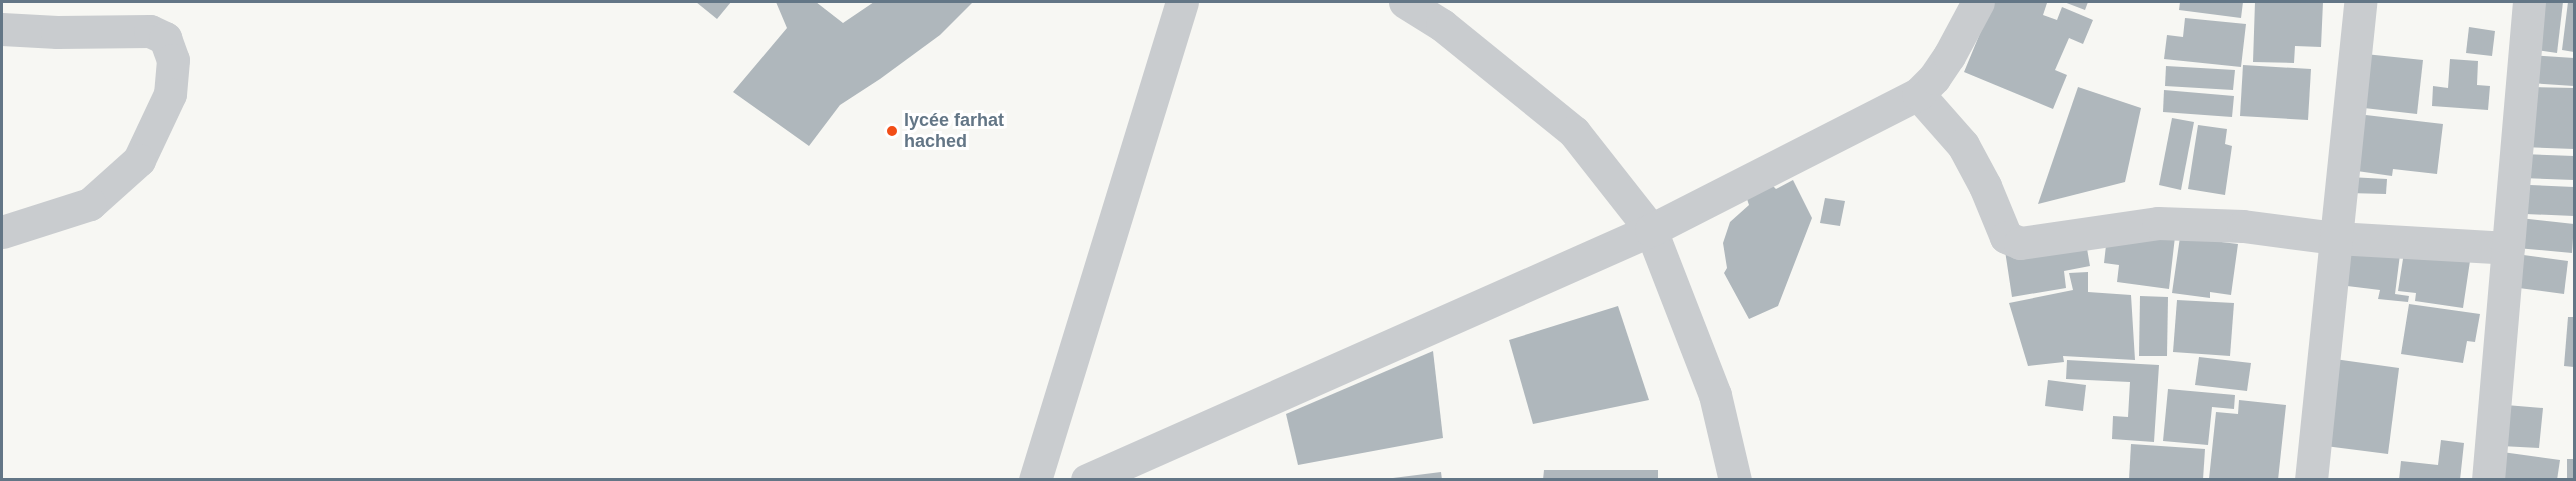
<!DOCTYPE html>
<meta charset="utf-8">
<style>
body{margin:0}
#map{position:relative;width:2576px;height:481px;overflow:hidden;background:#f7f7f3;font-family:Arial,sans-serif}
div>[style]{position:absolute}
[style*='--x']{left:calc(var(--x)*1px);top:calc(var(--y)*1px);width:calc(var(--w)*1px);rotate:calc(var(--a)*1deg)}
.building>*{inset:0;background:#afb7bc}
.street>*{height:33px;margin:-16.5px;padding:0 16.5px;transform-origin:16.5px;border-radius:16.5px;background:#c9cccf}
.dots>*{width:16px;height:16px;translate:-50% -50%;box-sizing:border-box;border:3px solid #fff;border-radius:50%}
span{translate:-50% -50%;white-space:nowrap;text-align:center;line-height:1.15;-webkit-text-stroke:6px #fff;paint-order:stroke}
.poi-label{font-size:18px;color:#637686;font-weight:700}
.left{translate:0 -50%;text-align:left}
.frame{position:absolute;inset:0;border:3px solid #637686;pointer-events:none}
</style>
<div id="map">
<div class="building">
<i style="clip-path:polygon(696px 2px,731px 2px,717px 19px)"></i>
<i style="clip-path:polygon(776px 2px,816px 2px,843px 23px,874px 2px,973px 2px,940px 35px,880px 79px,840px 105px,809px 146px,733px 92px,787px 28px)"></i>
<i style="clip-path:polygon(1993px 2px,2044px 2px,2047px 3px,2043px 15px,2057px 20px,2062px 7px,2093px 20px,2083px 44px,2069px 38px,2055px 70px,2067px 75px,2053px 109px,1964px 72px)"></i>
<i style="clip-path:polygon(2064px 2px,2088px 2px,2085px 10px)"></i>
<i style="clip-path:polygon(2180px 2px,2243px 2px,2241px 18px,2179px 10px)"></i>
<i style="clip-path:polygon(2255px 2px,2323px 2px,2321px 47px,2295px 46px,2294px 63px,2253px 62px)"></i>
<i style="clip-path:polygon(2535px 2px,2563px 2px,2557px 53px,2530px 49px)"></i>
<i style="clip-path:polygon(2568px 2px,2574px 2px,2574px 52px,2562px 50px)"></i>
<i style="clip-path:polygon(2185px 18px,2246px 24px,2241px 67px,2164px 59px,2167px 35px,2183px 37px)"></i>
<i style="clip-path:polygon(2469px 27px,2495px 31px,2492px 56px,2466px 53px)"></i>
<i style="clip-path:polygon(2346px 52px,2423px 60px,2417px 114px,2364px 108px)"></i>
<i style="clip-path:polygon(2531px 55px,2574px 58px,2574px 86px,2529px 83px)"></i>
<i style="clip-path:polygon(2450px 59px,2478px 61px,2477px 85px,2490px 86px,2488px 110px,2432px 106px,2433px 86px,2448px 88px)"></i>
<i style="clip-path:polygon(2243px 65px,2311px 69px,2308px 120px,2240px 116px)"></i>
<i style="clip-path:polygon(2166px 66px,2235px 70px,2233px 90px,2165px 86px)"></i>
<i style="clip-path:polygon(2078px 87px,2141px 108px,2125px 182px,2038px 204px)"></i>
<i style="clip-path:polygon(2531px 87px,2574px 88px,2574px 149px,2521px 147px)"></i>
<i style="clip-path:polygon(2164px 90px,2234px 96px,2232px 117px,2163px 112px)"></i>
<i style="clip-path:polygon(2357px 114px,2443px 124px,2437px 174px,2393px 169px,2392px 176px,2350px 170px)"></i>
<i style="clip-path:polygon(2172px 118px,2194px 122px,2181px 190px,2159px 185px)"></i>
<i style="clip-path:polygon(2198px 125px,2227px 129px,2225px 144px,2232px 146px,2225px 195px,2188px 189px)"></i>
<i style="clip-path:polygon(2523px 154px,2574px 156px,2574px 180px,2522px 178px)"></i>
<i style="clip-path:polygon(2349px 177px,2387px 179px,2386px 194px,2348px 193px)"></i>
<i style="clip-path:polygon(1793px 180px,1812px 218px,1778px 306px,1749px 319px,1724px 273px,1727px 268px,1723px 243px,1730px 222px,1749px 205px,1747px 199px,1773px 186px,1776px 189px)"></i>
<i style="clip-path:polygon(2505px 184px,2574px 187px,2574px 216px,2504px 213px)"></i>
<i style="clip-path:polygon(1825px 198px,1845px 201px,1840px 226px,1820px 223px)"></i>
<i style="clip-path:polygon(2520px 218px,2574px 224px,2572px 253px,2517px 248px)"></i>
<i style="clip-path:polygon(2109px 219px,2176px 228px,2169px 289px,2117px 282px,2119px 265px,2104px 263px)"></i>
<i style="clip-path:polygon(2327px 221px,2403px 231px,2395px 294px,2409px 296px,2408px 302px,2378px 299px,2380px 290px,2339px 285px)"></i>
<i style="clip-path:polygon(2084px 231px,2090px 266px,2064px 271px,2066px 288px,2012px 297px,2004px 244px)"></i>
<i style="clip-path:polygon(2407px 233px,2470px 261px,2463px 308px,2415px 301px,2416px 293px,2398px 291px)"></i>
<i style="clip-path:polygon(2180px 237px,2238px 244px,2231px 295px,2210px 292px,2210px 298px,2172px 293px)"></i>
<i style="clip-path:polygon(2516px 254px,2568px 261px,2564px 294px,2511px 287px)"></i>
<i style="clip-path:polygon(2088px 272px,2088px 292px,2131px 295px,2135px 360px,2063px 356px,2064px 362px,2028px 366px,2009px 303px,2073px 290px,2069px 273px)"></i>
<i style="clip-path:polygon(2140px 296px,2168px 297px,2167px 356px,2139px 356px)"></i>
<i style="clip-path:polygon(2177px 300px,2234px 303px,2230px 356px,2173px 352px)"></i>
<i style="clip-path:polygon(2409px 304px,2480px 314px,2475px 342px,2467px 341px,2463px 363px,2401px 354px)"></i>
<i style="clip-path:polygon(1618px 306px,1649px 400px,1533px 424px,1509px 340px)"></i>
<i style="clip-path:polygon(2568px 317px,2574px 317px,2574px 367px,2564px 366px)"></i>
<i style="clip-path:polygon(1433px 351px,1443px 438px,1298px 465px,1286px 414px)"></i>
<i style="clip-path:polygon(2313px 356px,2399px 368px,2388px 454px,2302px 443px)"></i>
<i style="clip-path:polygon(2199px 357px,2251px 363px,2247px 391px,2195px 385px)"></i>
<i style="clip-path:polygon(2067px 360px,2159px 365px,2154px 442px,2112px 439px,2113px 416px,2128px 417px,2130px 382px,2066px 379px)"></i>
<i style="clip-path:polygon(2048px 380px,2086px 385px,2083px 411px,2045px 406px)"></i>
<i style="clip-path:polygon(2168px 389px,2235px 395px,2234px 409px,2212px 407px,2208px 445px,2163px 441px)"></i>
<i style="clip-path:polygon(2239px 400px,2286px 405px,2278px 480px,2209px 479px,2216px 412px,2238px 414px)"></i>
<i style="clip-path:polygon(2482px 403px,2543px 408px,2539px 448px,2501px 446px)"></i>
<i style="clip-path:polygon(2441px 440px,2464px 443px,2460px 480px,2399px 480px,2401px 461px,2438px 465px)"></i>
<i style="clip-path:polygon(2131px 444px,2205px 449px,2203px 480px,2129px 480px)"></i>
<i style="clip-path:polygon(2495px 451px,2560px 460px,2557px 480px,2492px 480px)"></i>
<i style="clip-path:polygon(2567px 459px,2574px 459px,2574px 480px,2567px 480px)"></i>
<i style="clip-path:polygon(1544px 470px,1658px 470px,1658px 480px,1543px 480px)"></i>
<i style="clip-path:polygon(1441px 472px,1442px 480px,1393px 480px,1393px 478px)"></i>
</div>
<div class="street">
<i style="--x:1405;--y:2;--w:44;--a:31.9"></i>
<i style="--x:1442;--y:25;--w:170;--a:39"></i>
<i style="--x:1574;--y:132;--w:125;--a:51.8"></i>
<i style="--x:1651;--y:230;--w:177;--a:68.8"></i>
<i style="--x:1715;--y:395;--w:87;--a:76.8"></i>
<i style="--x:2;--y:29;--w:55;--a:3.1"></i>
<i style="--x:57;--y:32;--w:93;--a:-0.6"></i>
<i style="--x:150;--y:31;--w:17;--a:25"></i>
<i style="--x:165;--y:38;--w:23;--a:70"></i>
<i style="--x:173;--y:60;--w:34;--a:95"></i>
<i style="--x:170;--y:94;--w:73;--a:115.2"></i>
<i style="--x:139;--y:160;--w:66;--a:138.1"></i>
<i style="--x:90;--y:204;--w:92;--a:162.3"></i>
<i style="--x:1918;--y:94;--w:68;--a:48.6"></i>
<i style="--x:1963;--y:145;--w:47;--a:61.8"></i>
<i style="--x:1985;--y:186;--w:55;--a:67.6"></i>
<i style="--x:2006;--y:237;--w:15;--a:23"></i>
<i style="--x:2020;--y:243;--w:139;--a:-8.2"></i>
<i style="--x:2158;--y:223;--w:85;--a:2"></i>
<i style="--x:2243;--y:226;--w:94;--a:7.4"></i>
<i style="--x:2336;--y:238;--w:172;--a:3.3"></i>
<i style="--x:1035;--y:480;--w:500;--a:-72.91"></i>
<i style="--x:1087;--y:480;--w:617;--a:-23.91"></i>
<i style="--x:1651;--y:230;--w:300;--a:-27"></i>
<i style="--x:1918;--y:94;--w:23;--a:-45"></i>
<i style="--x:1934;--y:78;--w:27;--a:-56"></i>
<i style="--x:1949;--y:56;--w:61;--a:-61.8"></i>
<i style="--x:2311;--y:480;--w:481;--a:-84.1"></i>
<i style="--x:2488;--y:480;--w:480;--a:-85.1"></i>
</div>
<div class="dots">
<i style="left:892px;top:131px;background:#f24e17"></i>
</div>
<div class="poi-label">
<span class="left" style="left:904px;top:131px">lycée farhat<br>hached</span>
</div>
<div class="frame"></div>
</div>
